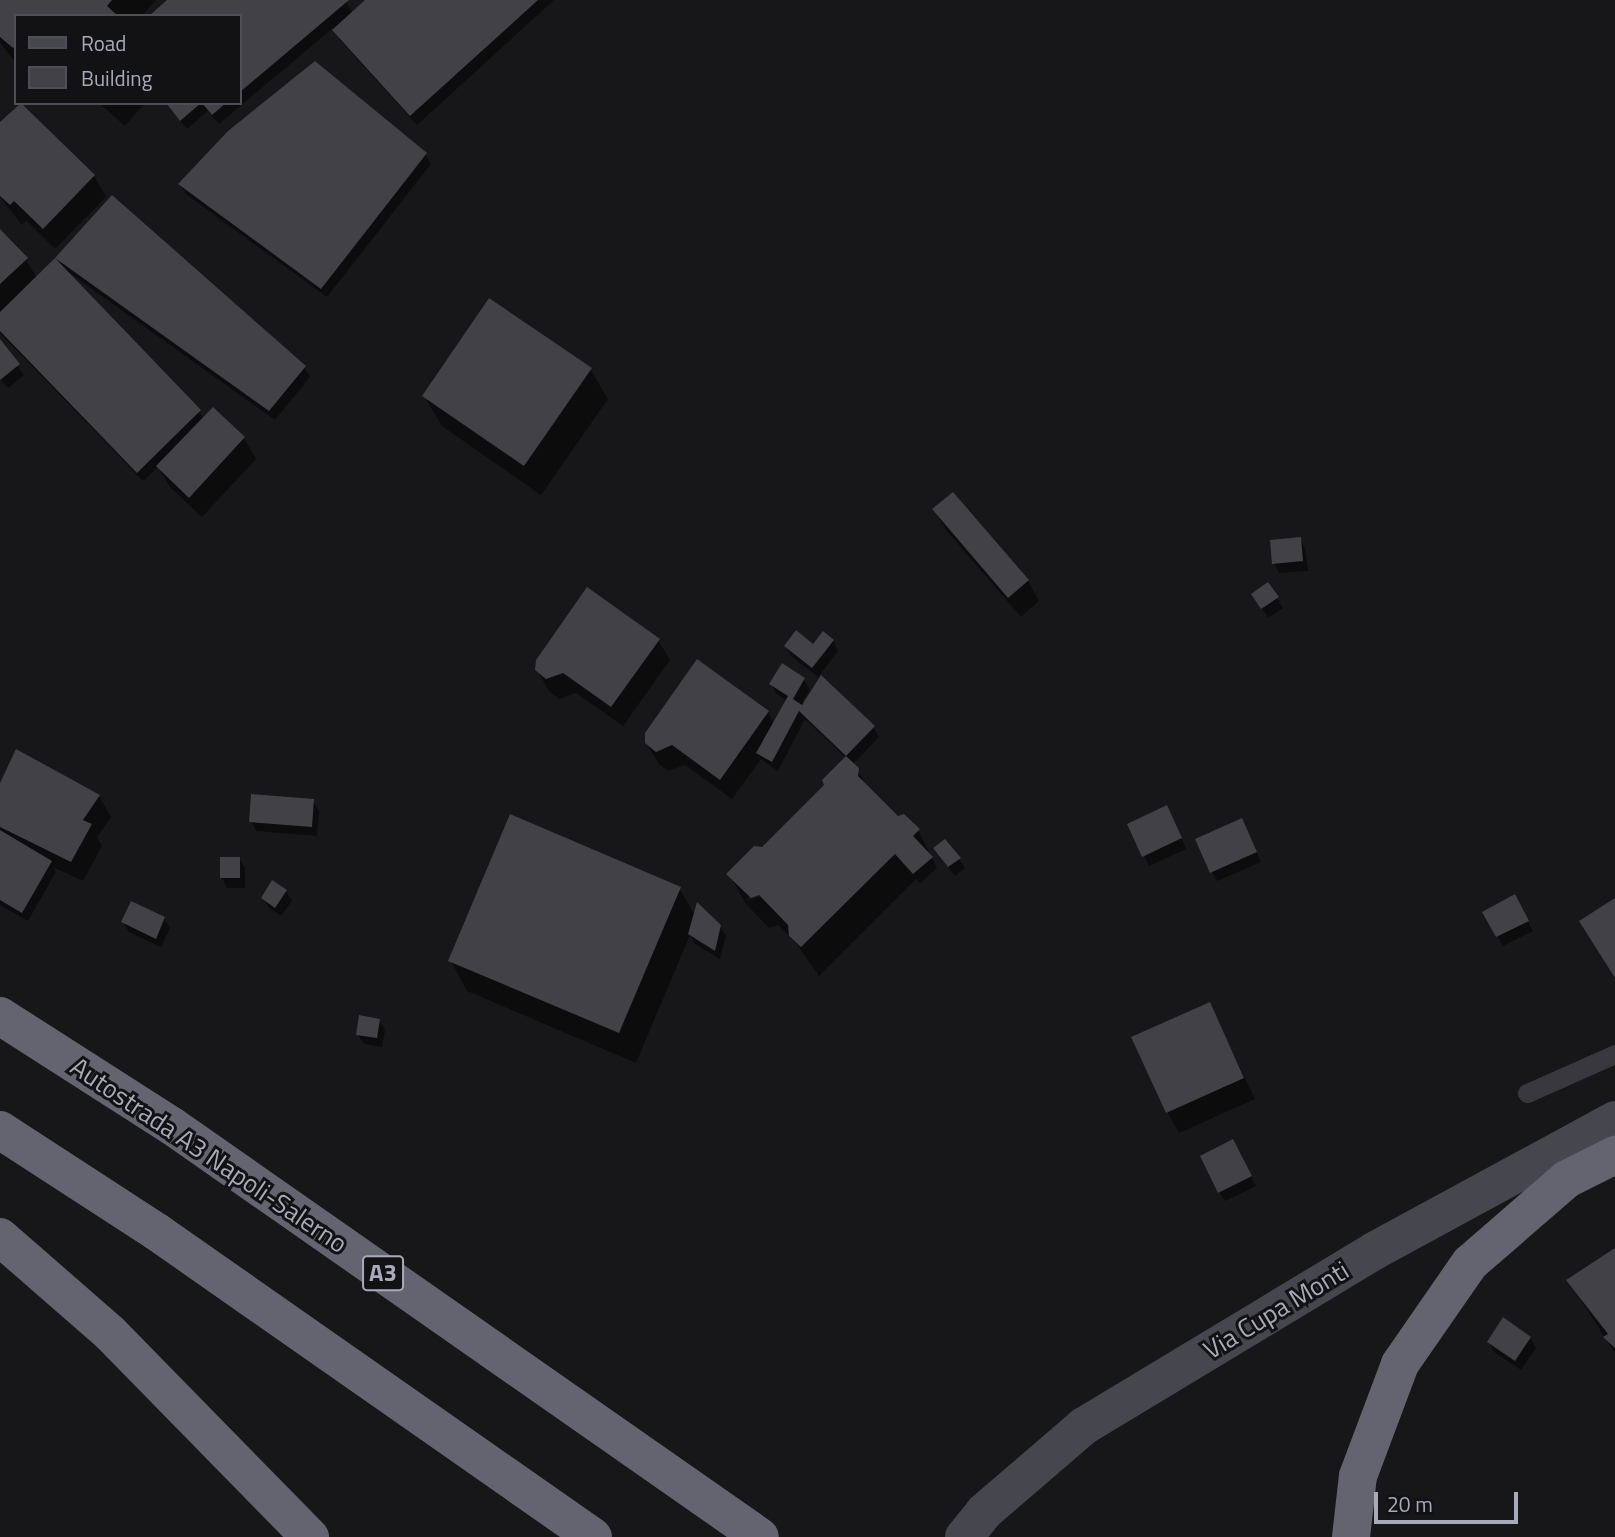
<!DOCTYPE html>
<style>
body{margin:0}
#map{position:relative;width:1615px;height:1537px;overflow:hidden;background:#171719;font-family:"Titillium Web",sans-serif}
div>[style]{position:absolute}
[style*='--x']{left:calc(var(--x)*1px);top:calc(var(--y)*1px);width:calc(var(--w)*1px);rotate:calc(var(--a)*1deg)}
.shadow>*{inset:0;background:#0007}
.building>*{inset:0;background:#414146}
.lane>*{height:19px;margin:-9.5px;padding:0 9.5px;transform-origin:9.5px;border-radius:9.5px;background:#38383e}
.secondary>*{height:38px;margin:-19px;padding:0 19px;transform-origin:19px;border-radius:19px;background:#45464e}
.highway>*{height:38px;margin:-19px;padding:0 19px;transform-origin:19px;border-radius:19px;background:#636470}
span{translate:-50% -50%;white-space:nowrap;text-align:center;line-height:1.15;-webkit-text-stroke:6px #121214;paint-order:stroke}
.shield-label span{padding:2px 5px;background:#121214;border:2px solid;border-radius:5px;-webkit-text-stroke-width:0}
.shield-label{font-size:24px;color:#a8aaba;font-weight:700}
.street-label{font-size:26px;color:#a8aaba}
.legend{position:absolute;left:14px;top:14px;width:228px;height:91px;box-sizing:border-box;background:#121214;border:2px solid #4e4f56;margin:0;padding:9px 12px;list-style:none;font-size:21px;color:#a8aaba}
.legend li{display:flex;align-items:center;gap:14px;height:35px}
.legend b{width:35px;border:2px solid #4e4f56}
.scale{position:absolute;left:1374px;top:1492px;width:144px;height:32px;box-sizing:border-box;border:4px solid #a8aaba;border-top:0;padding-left:9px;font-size:21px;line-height:24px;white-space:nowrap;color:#a8aaba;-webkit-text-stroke:5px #121214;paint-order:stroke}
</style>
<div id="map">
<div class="shadow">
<i style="clip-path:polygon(0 0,156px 0,142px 16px,16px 16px,16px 64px,0 42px)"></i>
<i style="clip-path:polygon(170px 0,345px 0,353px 13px,368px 0,554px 0,417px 125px,340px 40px,333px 28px,219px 124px,208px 111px,187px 129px,165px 103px,240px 103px,240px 16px)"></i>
<i style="clip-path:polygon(99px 103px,145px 103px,125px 126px)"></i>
<i style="clip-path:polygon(0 125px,94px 176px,106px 197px,55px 249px,26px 220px,22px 225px,0 197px)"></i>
<i style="clip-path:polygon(425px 154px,431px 164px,327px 297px,186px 194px,180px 184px)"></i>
<i style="clip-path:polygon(0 231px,26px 260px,37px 278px,62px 267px,57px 258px,304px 367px,310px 377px,275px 420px,67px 271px,204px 418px,213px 409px,244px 438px,256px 459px,202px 517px,170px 487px,158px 467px,143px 481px,0 333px)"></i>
<i style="clip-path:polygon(0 342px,24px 375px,8px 388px,0 379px)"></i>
<i style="clip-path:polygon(590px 369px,608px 399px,541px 495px,442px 426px,424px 396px)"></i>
<i style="clip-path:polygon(934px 509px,1028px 581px,1039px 601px,1021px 617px,946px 530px)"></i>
<i style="clip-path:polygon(1300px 539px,1305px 548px,1308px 571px,1279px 573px,1274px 563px)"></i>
<i style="clip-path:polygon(1267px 584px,1283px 608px,1268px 618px,1259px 604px)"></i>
<i style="clip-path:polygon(658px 640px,670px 660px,623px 726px,576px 693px,559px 699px,549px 691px,537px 670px)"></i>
<i style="clip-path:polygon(evenodd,833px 641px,838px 651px,819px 676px,873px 727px,879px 737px,853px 764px,870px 791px,898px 818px,918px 830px,937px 868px,920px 883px,916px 879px,819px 976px,796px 943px,778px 925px,769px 928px,746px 904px,729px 874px,762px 849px,826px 786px,846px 758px,805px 719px,778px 771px,761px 759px,732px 799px,685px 765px,668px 771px,659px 764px,646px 743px,768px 712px,774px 723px,787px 701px,776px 693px,771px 684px,783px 665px,804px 680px,810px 690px,802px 702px,805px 704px,821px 679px,791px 656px,786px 646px,814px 646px,833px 641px,767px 891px,768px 894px,746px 901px,751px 896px,767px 891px)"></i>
<i style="clip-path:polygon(0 787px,99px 796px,111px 817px,97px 837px,102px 846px,83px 881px,53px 867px,56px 872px,28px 921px,0 905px)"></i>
<i style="clip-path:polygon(313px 801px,319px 811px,317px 836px,256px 831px,251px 821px)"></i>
<i style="clip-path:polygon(1172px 817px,1186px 849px,1149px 866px,1129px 824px)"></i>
<i style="clip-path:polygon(1247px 830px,1261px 862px,1217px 881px,1212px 872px)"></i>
<i style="clip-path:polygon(935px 849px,959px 859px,965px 868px,955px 876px)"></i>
<i style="clip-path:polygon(239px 858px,245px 868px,245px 888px,227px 888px,222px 878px)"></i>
<i style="clip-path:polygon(679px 888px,695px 915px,720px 926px,726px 936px,720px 959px,695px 944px,690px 935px,636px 1063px,467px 991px,450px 960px)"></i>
<i style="clip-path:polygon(286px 891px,292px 901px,281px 916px,269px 908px,263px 898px)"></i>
<i style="clip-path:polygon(1515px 897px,1533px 931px,1503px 946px,1485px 912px)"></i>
<i style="clip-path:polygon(164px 918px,170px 928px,161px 947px,129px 932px,123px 922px)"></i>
<i style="clip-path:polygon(1209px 1004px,1255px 1099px,1179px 1133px,1167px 1112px)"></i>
<i style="clip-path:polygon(379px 1020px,385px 1030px,382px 1047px,364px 1044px,358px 1035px)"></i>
<i style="clip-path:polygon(1238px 1151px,1256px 1186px,1225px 1201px,1219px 1192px)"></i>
<i style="clip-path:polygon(1615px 1250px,1615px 1353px,1568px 1280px)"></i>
<i style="clip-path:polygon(1530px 1338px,1536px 1348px,1521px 1370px,1494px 1352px,1489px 1342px)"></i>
</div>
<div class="building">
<i style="clip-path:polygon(0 0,112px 0,107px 6px,118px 16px,16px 16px,16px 45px,13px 48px,0 37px)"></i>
<i style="clip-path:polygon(167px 0,349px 0,240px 92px,240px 16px,149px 16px)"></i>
<i style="clip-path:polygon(365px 0,538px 0,410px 116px,332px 30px)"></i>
<i style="clip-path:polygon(315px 61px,427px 153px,321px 289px,178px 184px,228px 131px)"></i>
<i style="clip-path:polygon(21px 103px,95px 175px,43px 229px,14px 201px,10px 205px,0 196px,0 122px)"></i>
<i style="clip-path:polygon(166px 103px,201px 103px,180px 121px)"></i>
<i style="clip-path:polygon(202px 103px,226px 103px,212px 115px)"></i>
<i style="clip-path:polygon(112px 195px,306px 366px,269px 411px,55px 258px)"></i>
<i style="clip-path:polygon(0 229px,28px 258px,0 284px)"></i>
<i style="clip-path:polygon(55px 258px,201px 410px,137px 473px,0 331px,0 312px)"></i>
<i style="clip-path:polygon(489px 298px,592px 368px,524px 466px,422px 396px)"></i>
<i style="clip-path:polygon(0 339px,20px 364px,0 380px)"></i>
<i style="clip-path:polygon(213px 407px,245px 437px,189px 498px,156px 466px)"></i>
<i style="clip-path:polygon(953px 492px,1029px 580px,1008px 598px,932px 509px)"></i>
<i style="clip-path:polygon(1301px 537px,1303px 561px,1272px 564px,1270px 540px)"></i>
<i style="clip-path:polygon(1268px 582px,1279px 597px,1261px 609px,1251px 594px)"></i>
<i style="clip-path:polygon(587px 587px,660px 639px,611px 707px,563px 673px,546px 679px,535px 670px,536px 660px)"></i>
<i style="clip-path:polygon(796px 630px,813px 644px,823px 631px,834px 640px,812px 668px,784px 646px)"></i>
<i style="clip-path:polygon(697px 659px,769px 711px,720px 780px,672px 745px,656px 752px,645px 743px,645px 733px)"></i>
<i style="clip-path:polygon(782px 663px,805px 678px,793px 699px,802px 705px,821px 675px,875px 726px,846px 756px,859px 768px,858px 776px,898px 816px,904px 814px,920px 829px,913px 836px,933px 857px,913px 874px,895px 854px,801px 947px,789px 936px,788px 925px,759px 895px,751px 898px,726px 874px,754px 846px,762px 847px,824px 785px,822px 780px,846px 756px,799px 711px,772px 762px,756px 753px,788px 696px,769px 684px)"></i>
<i style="clip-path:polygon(16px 749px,100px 795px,83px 820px,92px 824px,71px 862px,0 827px,0 783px)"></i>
<i style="clip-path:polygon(251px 794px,314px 799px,312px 827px,249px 822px)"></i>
<i style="clip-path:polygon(1167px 805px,1182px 838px,1142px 857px,1127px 824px)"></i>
<i style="clip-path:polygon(510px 814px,681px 887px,619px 1033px,448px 961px)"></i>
<i style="clip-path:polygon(1242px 818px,1257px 852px,1210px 873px,1195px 839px)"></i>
<i style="clip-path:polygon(0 830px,52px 861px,22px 913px,0 900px)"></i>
<i style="clip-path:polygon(945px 839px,961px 858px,948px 867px,933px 848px)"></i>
<i style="clip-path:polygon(220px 857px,240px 857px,240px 878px,220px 878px)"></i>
<i style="clip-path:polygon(272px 880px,287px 890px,275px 908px,261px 898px)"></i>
<i style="clip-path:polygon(1515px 894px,1529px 921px,1496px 937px,1482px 912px)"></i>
<i style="clip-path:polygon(1615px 898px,1615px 978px,1579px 921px)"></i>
<i style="clip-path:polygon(131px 901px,165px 917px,156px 939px,121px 922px)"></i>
<i style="clip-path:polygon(697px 902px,721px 925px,715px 951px,688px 934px)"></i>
<i style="clip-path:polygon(1210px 1002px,1244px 1078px,1166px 1113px,1131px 1037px)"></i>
<i style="clip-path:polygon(359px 1015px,380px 1019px,377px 1038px,356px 1035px)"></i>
<i style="clip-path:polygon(1233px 1139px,1252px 1176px,1218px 1193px,1200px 1156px)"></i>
<i style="clip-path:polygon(1615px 1248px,1615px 1348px,1603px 1337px,1608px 1334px,1566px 1280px)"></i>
<i style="clip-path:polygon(1503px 1317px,1531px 1337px,1515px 1361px,1487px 1342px)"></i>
</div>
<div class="lane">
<i style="--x:1527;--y:1093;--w:96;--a:-23.9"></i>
</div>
<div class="secondary">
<i style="--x:964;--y:1537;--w:32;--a:-51"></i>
<i style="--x:984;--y:1512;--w:132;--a:-40.7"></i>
<i style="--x:1084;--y:1426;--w:339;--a:-31.1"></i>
<i style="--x:1374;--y:1251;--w:274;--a:-28.5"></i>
</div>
<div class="highway">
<i style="--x:0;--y:1016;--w:204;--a:32.6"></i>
<i style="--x:172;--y:1126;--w:717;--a:34.95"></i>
<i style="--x:0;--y:1130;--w:187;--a:33"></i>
<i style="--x:157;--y:1232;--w:532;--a:34.97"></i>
<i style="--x:0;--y:1237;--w:146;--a:41.1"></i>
<i style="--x:110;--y:1333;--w:286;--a:45.6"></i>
<i style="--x:1351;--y:1537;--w:61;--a:-83.5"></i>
<i style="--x:1358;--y:1476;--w:120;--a:-69.4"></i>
<i style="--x:1400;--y:1364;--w:123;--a:-55.3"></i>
<i style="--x:1470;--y:1263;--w:128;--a:-40.9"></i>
<i style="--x:1567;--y:1179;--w:54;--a:-26.6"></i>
</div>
<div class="shield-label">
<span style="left:383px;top:1273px">A3</span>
</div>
<div class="street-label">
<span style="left:209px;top:1155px;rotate:34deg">Autostrada A3 Napoli-Salerno</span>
<span style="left:1276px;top:1310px;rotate:-31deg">Via Cupa Monti</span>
</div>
<ul class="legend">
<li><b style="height:9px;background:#45464e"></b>Road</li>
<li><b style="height:19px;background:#414146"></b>Building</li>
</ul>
<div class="scale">20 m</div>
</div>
